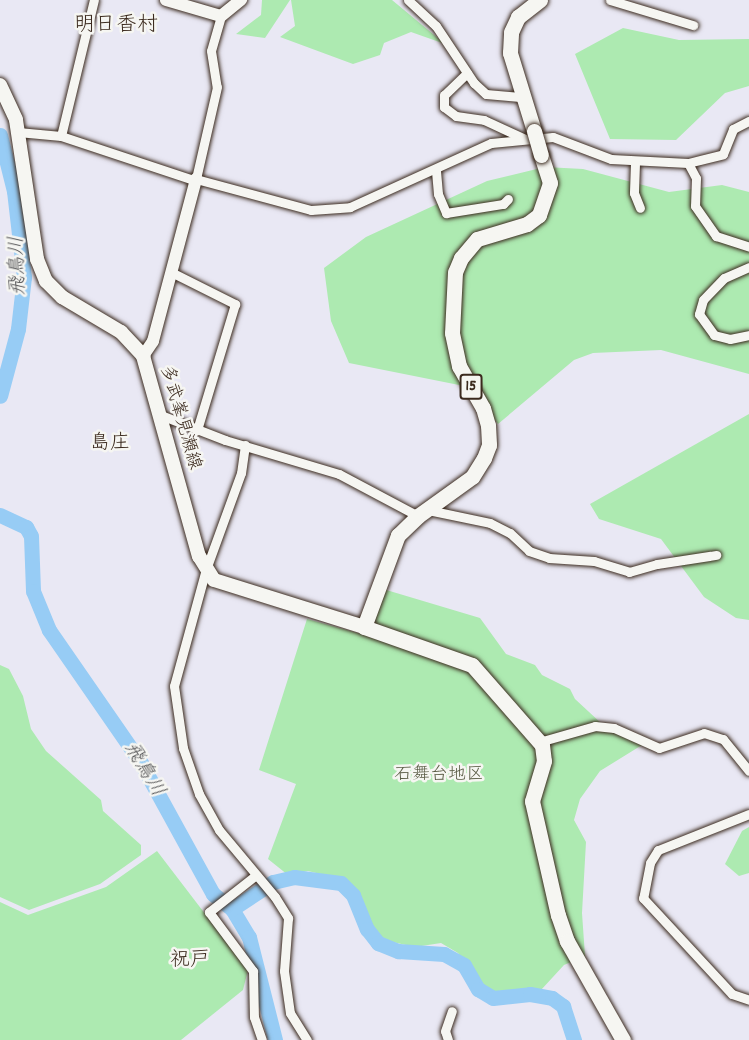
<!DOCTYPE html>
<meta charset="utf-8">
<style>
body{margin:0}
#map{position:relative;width:749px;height:1040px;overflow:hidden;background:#e9e8f4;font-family:Dekko,"Klee One",sans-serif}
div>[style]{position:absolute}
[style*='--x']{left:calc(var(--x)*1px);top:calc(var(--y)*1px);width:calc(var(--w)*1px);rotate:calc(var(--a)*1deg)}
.green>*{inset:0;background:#adeab1}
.river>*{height:15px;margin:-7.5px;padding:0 7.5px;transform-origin:7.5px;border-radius:7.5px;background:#97ccf5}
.roads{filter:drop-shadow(0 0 2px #3b2a1e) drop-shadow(0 0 2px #3b2a1e)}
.minor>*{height:9px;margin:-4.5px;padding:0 4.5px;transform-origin:4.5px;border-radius:4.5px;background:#f6f6f2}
.tertiary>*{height:12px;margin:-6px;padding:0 6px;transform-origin:6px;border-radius:6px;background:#f6f6f2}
.secondary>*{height:14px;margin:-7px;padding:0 7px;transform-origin:7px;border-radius:7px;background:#f6f6f2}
.primary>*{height:15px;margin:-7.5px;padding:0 7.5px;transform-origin:7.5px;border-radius:7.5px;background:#f6f6f2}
.bridges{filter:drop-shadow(0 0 2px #3b2a1e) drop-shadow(0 0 2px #3b2a1e)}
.primary-bridge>*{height:15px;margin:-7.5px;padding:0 7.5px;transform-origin:7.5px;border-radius:7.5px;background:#f6f6f2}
span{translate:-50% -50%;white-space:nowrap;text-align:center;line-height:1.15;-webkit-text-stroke:5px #f6f6f2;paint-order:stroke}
.shield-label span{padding:2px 4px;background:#f6f6f2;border:2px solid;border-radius:4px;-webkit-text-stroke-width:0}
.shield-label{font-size:16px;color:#3b2a1e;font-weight:700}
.street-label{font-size:18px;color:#3b2a1e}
.park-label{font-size:18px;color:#585a43}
.water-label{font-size:20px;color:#525254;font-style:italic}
.neighbourhood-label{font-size:20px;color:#3b2a1e}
.quarter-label{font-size:21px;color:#3b2a1e}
</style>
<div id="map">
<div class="green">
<i style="clip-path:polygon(262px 0,290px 0,265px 38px,236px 34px,261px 15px)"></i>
<i style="clip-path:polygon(291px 0,392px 0,445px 44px,411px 32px,384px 43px,380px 55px,353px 64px,280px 37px,295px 26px)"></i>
<i style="clip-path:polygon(623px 28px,679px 40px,749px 39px,749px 86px,725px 93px,676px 140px,610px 139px,575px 54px)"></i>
<i style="clip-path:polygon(545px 167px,583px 169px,669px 192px,722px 185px,749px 192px,749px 374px,661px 350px,593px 353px,574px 360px,498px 424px,469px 387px,349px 363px,331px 321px,324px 268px,366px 237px,487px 181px)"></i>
<i style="clip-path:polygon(749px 414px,749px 620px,736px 618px,704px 597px,661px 539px,599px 519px,590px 504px)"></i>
<i style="clip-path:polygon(383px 589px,480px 618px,506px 654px,535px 665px,542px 675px,570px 689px,575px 699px,602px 724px,642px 745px,600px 771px,580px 799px,574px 820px,586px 842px,582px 913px,585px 956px,564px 965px,541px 990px,500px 994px,483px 989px,458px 953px,441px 943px,415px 947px,379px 939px,357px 894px,345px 880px,308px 871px,288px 875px,268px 859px,296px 784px,259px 770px,307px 619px,365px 635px)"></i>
<i style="clip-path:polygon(0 665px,9px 669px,23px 696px,31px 729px,46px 751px,101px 800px,103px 811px,141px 845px,141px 855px,100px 884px,29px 910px,0 897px)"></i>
<i style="clip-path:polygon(749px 827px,749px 873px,739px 876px,725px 864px,742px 831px)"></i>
<i style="clip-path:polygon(157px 851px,248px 970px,243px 990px,181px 1040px,0 1040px,0 902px,28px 915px,106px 887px)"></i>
</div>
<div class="river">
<i style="--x:0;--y:135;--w:58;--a:76"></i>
<i style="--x:14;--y:191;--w:87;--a:83.4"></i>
<i style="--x:24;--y:277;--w:52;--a:96.6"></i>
<i style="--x:18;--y:329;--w:69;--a:105"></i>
<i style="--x:0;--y:515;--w:29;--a:25"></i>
<i style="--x:26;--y:527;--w:10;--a:61"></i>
<i style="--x:31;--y:536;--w:55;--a:87.9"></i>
<i style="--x:33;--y:591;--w:42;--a:67.7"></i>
<i style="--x:49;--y:630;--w:162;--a:55.3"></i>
<i style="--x:141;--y:763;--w:149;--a:61.2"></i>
<i style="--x:213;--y:894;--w:24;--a:38"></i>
<i style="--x:232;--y:909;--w:33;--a:59"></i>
<i style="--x:249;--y:937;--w:106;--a:75.8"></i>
<i style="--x:232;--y:909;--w:49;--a:-33.4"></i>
<i style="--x:273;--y:882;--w:22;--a:-13"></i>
<i style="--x:294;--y:877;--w:47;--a:7.3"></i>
<i style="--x:341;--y:883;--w:17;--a:45"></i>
<i style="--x:353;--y:895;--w:37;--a:68"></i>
<i style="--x:367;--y:929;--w:18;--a:52"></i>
<i style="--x:378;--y:943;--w:22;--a:22"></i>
<i style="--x:398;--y:951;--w:46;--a:3.7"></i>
<i style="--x:444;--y:954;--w:23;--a:29"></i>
<i style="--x:464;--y:965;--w:28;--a:60"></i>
<i style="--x:478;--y:989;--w:17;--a:31"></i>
<i style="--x:493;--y:998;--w:37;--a:-6"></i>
<i style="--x:530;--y:994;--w:22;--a:10"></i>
<i style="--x:552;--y:998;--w:14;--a:36"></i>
<i style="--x:563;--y:1006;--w:36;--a:72"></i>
</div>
<div class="roads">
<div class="minor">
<i style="--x:408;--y:0;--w:38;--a:43"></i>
<i style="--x:436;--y:26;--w:69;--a:56.3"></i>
<i style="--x:474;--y:83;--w:16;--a:43"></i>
<i style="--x:486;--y:94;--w:37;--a:5"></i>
<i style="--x:610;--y:0;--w:87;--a:16.8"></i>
<i style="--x:221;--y:16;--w:36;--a:106"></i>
<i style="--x:211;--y:51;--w:36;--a:81"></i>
<i style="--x:217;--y:87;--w:94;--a:102.9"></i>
<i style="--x:196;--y:179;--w:119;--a:15.1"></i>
<i style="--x:311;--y:210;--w:39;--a:-4"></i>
<i style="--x:350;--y:207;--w:155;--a:-24.4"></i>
<i style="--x:491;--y:143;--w:62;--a:-5.5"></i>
<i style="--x:553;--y:137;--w:62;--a:20.8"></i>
<i style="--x:611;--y:159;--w:77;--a:3"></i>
<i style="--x:688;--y:163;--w:36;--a:-14"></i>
<i style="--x:723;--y:154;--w:27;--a:-68"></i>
<i style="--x:733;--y:129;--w:18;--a:-27"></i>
<i style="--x:467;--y:73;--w:32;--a:136"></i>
<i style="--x:444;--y:95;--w:12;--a:90"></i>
<i style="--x:444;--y:107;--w:15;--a:37"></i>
<i style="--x:456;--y:116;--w:28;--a:8"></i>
<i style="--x:484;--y:120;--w:45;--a:24.9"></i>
<i style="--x:18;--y:132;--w:43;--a:5.3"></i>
<i style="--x:61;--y:136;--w:142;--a:18.4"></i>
<i style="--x:61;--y:136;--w:140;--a:-76.4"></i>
<i style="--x:635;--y:163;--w:30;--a:92"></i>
<i style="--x:634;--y:193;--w:16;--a:68"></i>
<i style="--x:688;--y:163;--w:17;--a:62"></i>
<i style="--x:696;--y:178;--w:28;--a:92"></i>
<i style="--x:695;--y:206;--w:37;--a:55"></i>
<i style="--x:716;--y:236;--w:35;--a:18"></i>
<i style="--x:436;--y:171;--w:23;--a:85"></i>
<i style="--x:438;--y:194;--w:21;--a:67"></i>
<i style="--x:446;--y:213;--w:58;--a:-9"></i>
<i style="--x:503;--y:204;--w:7;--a:-45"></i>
<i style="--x:749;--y:267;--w:27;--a:156"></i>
<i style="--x:724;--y:278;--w:30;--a:134"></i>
<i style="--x:703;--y:300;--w:15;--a:106"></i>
<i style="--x:699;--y:314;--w:26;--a:54"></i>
<i style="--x:714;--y:335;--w:16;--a:14"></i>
<i style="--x:730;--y:339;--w:19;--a:-12"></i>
<i style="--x:171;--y:272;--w:72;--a:26.6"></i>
<i style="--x:235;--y:304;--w:132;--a:106.8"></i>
<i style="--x:158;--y:414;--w:72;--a:21.2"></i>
<i style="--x:225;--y:440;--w:119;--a:16.6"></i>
<i style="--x:339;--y:474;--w:89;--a:28"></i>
<i style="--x:245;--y:445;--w:28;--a:98"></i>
<i style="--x:241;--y:473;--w:102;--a:110"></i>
<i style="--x:206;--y:569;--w:121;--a:105.3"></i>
<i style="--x:174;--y:686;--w:63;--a:81.7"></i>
<i style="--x:183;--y:748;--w:49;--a:70.8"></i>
<i style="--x:199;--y:794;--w:41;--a:60.9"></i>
<i style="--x:219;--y:830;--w:87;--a:50.1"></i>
<i style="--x:275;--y:897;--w:25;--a:58"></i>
<i style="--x:288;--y:918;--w:53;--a:94.3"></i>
<i style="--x:284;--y:971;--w:42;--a:81.9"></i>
<i style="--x:290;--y:1013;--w:32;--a:58"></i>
<i style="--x:428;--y:510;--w:63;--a:11.8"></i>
<i style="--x:490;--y:523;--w:22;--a:27"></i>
<i style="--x:510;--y:533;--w:26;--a:43"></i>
<i style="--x:529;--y:551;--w:21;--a:19"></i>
<i style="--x:549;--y:558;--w:45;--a:3.8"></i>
<i style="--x:594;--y:561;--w:37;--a:17"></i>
<i style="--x:629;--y:572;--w:29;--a:-16"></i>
<i style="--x:657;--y:564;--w:60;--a:-8.7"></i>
<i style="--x:539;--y:742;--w:58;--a:-15.9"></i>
<i style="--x:595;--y:726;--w:19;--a:6"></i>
<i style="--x:614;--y:728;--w:49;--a:24"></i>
<i style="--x:659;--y:748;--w:47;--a:-18.4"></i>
<i style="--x:704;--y:733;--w:20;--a:18"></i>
<i style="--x:723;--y:739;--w:41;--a:50.9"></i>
<i style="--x:749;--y:814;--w:98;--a:158.4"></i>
<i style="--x:658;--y:850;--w:15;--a:122"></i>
<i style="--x:650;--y:863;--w:36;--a:101"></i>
<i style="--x:643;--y:898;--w:131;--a:47.2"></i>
<i style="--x:732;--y:994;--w:18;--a:19"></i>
<i style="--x:256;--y:875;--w:60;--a:141.8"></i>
<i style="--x:209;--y:912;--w:74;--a:53.3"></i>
<i style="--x:253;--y:971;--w:46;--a:88.8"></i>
<i style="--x:254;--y:1017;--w:24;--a:71"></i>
<i style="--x:448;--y:1040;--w:9;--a:-108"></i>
<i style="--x:445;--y:1031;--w:21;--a:-71"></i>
</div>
<div class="tertiary">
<i style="--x:166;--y:0;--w:57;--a:16.2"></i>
<i style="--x:221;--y:16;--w:26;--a:-39"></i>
<i style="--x:143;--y:356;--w:18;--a:-56"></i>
<i style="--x:153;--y:341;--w:168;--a:-75.1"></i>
</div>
<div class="secondary">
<i style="--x:0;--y:85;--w:38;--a:65"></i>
<i style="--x:16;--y:120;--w:141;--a:81.4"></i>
<i style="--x:37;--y:259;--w:24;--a:68"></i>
<i style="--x:46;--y:281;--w:23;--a:45"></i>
<i style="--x:62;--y:297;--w:69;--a:30.7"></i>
<i style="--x:121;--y:332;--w:33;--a:47"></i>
<i style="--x:143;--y:356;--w:208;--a:74.4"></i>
<i style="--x:199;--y:556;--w:28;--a:58"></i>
<i style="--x:214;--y:580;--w:157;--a:17.4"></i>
</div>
<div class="primary">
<i style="--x:534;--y:131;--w:82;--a:-107.1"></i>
<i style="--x:510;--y:53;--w:21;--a:-87"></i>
<i style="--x:511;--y:32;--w:17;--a:-65"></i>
<i style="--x:518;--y:17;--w:28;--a:-38"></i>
<i style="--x:541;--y:155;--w:29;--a:72"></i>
<i style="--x:550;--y:183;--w:34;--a:109"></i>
<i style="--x:539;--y:215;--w:15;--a:143"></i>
<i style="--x:527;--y:224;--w:52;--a:163.3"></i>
<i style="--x:477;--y:239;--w:25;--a:130"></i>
<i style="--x:461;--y:258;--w:15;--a:113"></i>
<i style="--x:455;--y:272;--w:61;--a:92.8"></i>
<i style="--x:452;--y:333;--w:34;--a:78"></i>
<i style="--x:459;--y:366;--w:48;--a:60.3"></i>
<i style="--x:483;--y:408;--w:18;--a:74"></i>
<i style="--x:488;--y:425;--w:20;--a:87"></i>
<i style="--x:489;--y:445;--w:14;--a:111"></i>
<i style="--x:484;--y:458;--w:22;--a:122"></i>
<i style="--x:472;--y:477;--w:67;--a:144.2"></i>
<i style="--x:418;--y:516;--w:28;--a:136"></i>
<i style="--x:398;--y:535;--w:98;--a:110.3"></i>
<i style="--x:364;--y:627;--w:114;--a:19.4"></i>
<i style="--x:472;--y:665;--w:106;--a:48.8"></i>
<i style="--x:542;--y:745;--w:16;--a:83"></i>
<i style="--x:544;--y:761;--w:42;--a:106.7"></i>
<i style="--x:532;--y:801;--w:117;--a:77.2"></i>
<i style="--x:558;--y:915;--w:28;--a:71"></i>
<i style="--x:567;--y:941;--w:114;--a:60.5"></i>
</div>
</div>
<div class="bridges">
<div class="primary-bridge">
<i style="--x:534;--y:131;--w:25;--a:74"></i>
</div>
</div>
<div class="shield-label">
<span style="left:471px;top:387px">15</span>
</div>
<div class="street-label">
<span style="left:179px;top:418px;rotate:74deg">多武峯見瀬線</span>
</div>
<div class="park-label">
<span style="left:439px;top:776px">石舞台地区</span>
</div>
<div class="water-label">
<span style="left:19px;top:266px;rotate:-92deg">飛鳥川</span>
<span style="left:143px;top:770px;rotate:59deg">飛鳥川</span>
</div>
<div class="neighbourhood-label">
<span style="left:110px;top:444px">島庄</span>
<span style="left:190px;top:961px">祝戸</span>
</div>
<div class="quarter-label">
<span style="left:116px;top:26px">明日香村</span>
</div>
</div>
